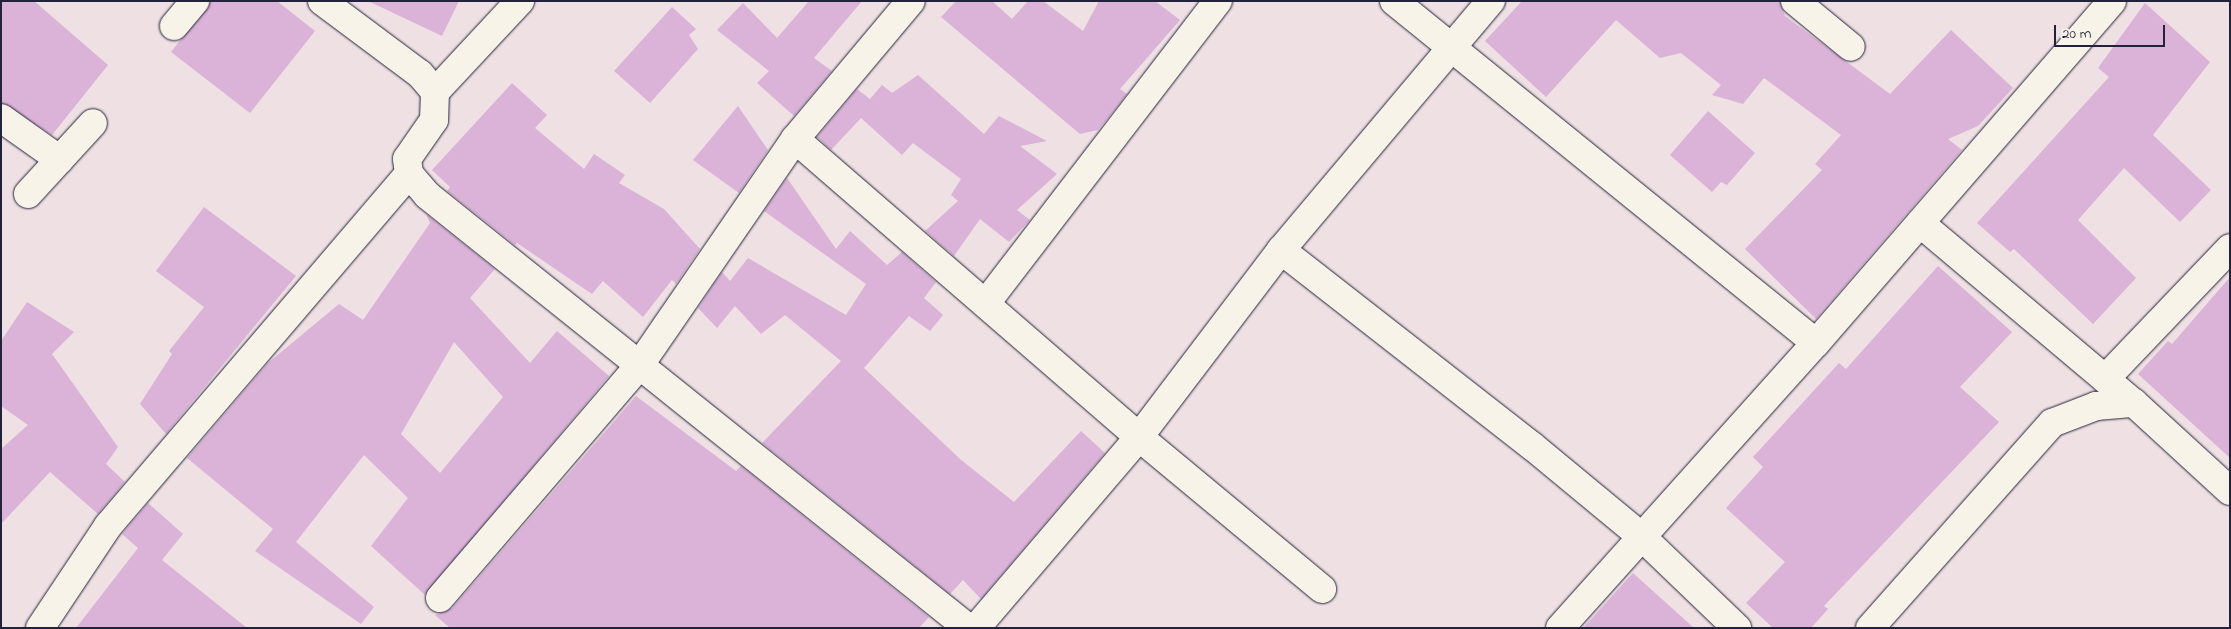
<!DOCTYPE html>
<style>
body{margin:0}
#map{position:relative;width:2231px;height:629px;overflow:hidden;background:#efe0e3;font-family:"Indie Flower",sans-serif}
div>[style]{position:absolute}
[style*='--x']{left:calc(var(--x)*1px);top:calc(var(--y)*1px);width:calc(var(--w)*1px);rotate:calc(var(--a)*1deg)}
.building>*{inset:0;background:#dbb2d8}
.roads{filter:drop-shadow(0 0 1px #22223b) drop-shadow(0 0 1px #22223b)}
.street>*{height:28px;margin:-14px;padding:0 14px;transform-origin:14px;border-radius:14px;background:#f7f3e8}
.secondary>*{height:28px;margin:-14px;padding:0 14px;transform-origin:14px;border-radius:14px;background:#f7f3e8}
span{translate:-50% -50%;white-space:nowrap;text-align:center;line-height:1.15;-webkit-text-stroke:4px #f7f3e8;paint-order:stroke}
.frame{position:absolute;inset:0;border:2px solid #22223b;pointer-events:none}
.scale{position:absolute;left:2054px;top:25px;width:111px;height:22px;box-sizing:border-box;border:2px solid #22223b;border-top:0;padding-left:6px;font-size:15px;line-height:18px;white-space:nowrap;color:#22223b;-webkit-text-stroke:4px #f7f3e8;paint-order:stroke}
</style>
<div id="map">
<div class="building">
<i style="clip-path:polygon(1px 1px,34px 1px,108px 65px,52px 135px,1px 103px)"></i>
<i style="clip-path:polygon(277px 1px,315px 31px,250px 113px,171px 52px,211px 1px)"></i>
<i style="clip-path:polygon(368px 1px,459px 1px,442px 36px)"></i>
<i style="clip-path:polygon(809px 1px,862px 1px,814px 58px,832px 71px,794px 116px,757px 83px,769px 71px,717px 30px,743px 3px,777px 38px)"></i>
<i style="clip-path:polygon(956px 1px,992px 1px,1012px 19px,1028px 1px,1043px 1px,1083px 31px,1099px 1px,1155px 1px,1180px 20px,1120px 89px,1127px 94px,1109px 117px,1098px 130px,1080px 134px,941px 17px)"></i>
<i style="clip-path:polygon(1522px 1px,1780px 1px,1785px 16px,1890px 94px,1951px 30px,2013px 88px,1978px 126px,1948px 139px,1962px 150px,1816px 319px,1745px 249px,1822px 170px,1815px 164px,1841px 135px,1764px 78px,1743px 104px,1712px 95px,1721px 85px,1681px 53px,1660px 58px,1616px 20px,1546px 97px,1485px 41px)"></i>
<i style="clip-path:polygon(2145px 3px,2210px 62px,2153px 135px,2211px 190px,2180px 222px,2124px 168px,2078px 220px,2136px 278px,2093px 324px,2014px 249px,2010px 252px,1977px 223px,2109px 77px,2098px 68px)"></i>
<i style="clip-path:polygon(672px 7px,696px 29px,689px 35px,698px 49px,650px 103px,614px 71px)"></i>
<i style="clip-path:polygon(918px 75px,984px 134px,999px 116px,1047px 141px,1020px 146px,1057px 174px,1017px 210px,1030px 220px,1009px 242px,980px 219px,954px 256px,925px 231px,958px 201px,951px 195px,961px 179px,913px 143px,902px 155px,861px 118px,831px 150px,817px 137px,857px 89px,870px 99px,882px 85px,892px 93px)"></i>
<i style="clip-path:polygon(512px 83px,547px 115px,535px 128px,584px 169px,594px 154px,625px 175px,619px 183px,664px 209px,700px 249px,676px 284px,672px 280px,643px 317px,603px 281px,592px 294px,517px 243px,515px 245px,447px 191px,450px 187px,432px 170px)"></i>
<i style="clip-path:polygon(738px 106px,768px 150px,739px 193px,693px 160px)"></i>
<i style="clip-path:polygon(1708px 111px,1755px 153px,1727px 185px,1721px 182px,1712px 192px,1670px 155px)"></i>
<i style="clip-path:polygon(787px 178px,836px 249px,850px 231px,887px 265px,902px 252px,936px 282px,924px 298px,943px 315px,930px 331px,909px 316px,864px 368px,960px 459px,1014px 502px,1081px 431px,1105px 453px,981px 599px,963px 580px,950px 594px,762px 443px,841px 361px,785px 315px,761px 334px,735px 306px,717px 328px,698px 308px,722px 272px,730px 281px,748px 258px,846px 315px,866px 284px,764px 211px)"></i>
<i style="clip-path:polygon(204px 207px,296px 276px,166px 434px,140px 404px,172px 354px,169px 351px,204px 307px,156px 271px)"></i>
<i style="clip-path:polygon(evenodd,426px 214px,495px 269px,470px 298px,530px 363px,557px 331px,609px 376px,425px 595px,371px 546px,408px 498px,364px 455px,296px 542px,374px 607px,361px 624px,255px 551px,273px 529px,187px 458px,268px 363px,339px 304px,363px 320px,430px 223px,426px 214px,454px 342px,503px 397px,440px 473px,401px 434px,454px 342px)"></i>
<i style="clip-path:polygon(1938px 266px,2012px 332px,1960px 387px,1999px 422px,1824px 606px,1828px 609px,1811px 628px,1773px 628px,1746px 603px,1785px 562px,1726px 508px,1763px 467px,1753px 457px,1839px 363px,1846px 369px)"></i>
<i style="clip-path:polygon(2230px 277px,2230px 458px,2138px 374px,2168px 341px,2172px 344px)"></i>
<i style="clip-path:polygon(27px 302px,74px 332px,52px 354px,118px 447px,106px 464px,125px 482px,98px 514px,50px 472px,1px 524px,1px 449px,28px 425px,1px 406px,1px 341px)"></i>
<i style="clip-path:polygon(636px 396px,736px 471px,741px 466px,929px 617px,919px 628px,450px 628px,435px 615px,452px 608px)"></i>
<i style="clip-path:polygon(148px 503px,183px 534px,162px 560px,247px 628px,76px 628px,138px 548px,122px 534px)"></i>
<i style="clip-path:polygon(1633px 573px,1694px 628px,1583px 628px)"></i>
</div>
<div class="roads">
<div class="street">
<i style="--x:322;--y:1;--w:122;--a:36.7"></i>
<i style="--x:420;--y:74;--w:23;--a:50"></i>
<i style="--x:435;--y:92;--w:28;--a:92"></i>
<i style="--x:434;--y:120;--w:47;--a:124.7"></i>
<i style="--x:407;--y:159;--w:15;--a:82"></i>
<i style="--x:409;--y:174;--w:28;--a:49"></i>
<i style="--x:427;--y:195;--w:693;--a:38.67"></i>
<i style="--x:1394;--y:1;--w:543;--a:39.02"></i>
<i style="--x:1795;--y:1;--w:72;--a:39.4"></i>
<i style="--x:174;--y:26;--w:33;--a:-50"></i>
<i style="--x:435;--y:92;--w:125;--a:-47"></i>
<i style="--x:1;--y:118;--w:72;--a:35.4"></i>
<i style="--x:795;--y:139;--w:455;--a:40.9"></i>
<i style="--x:1139;--y:437;--w:238;--a:39.7"></i>
<i style="--x:28;--y:194;--w:96;--a:-47.5"></i>
<i style="--x:1920;--y:223;--w:280;--a:40.1"></i>
<i style="--x:1281;--y:250;--w:318;--a:38"></i>
<i style="--x:1532;--y:446;--w:143;--a:39.6"></i>
<i style="--x:1642;--y:537;--w:132;--a:43.8"></i>
<i style="--x:986;--y:303;--w:381;--a:-52.5"></i>
<i style="--x:2105;--y:379;--w:181;--a:-46.3"></i>
<i style="--x:440;--y:598;--w:306;--a:-49.4"></i>
<i style="--x:639;--y:366;--w:275;--a:-55.5"></i>
<i style="--x:795;--y:139;--w:180;--a:-50"></i>
<i style="--x:40;--y:628;--w:123;--a:-56.3"></i>
<i style="--x:108;--y:526;--w:463;--a:-49.5"></i>
<i style="--x:976;--y:628;--w:251;--a:-49.5"></i>
<i style="--x:1139;--y:437;--w:235;--a:-52.8"></i>
<i style="--x:1281;--y:250;--w:326;--a:-49.9"></i>
<i style="--x:1560;--y:628;--w:383;--a:-48.1"></i>
<i style="--x:1816;--y:343;--w:452;--a:-49.1"></i>
</div>
<div class="secondary">
<i style="--x:1870;--y:628;--w:274;--a:-48.4"></i>
<i style="--x:2052;--y:423;--w:47;--a:-21.1"></i>
<i style="--x:2096;--y:406;--w:38;--a:-5"></i>
<i style="--x:2134;--y:403;--w:130;--a:42.5"></i>
</div>
</div>
<div class="frame"></div>
<div class="scale">20 m</div>
</div>
